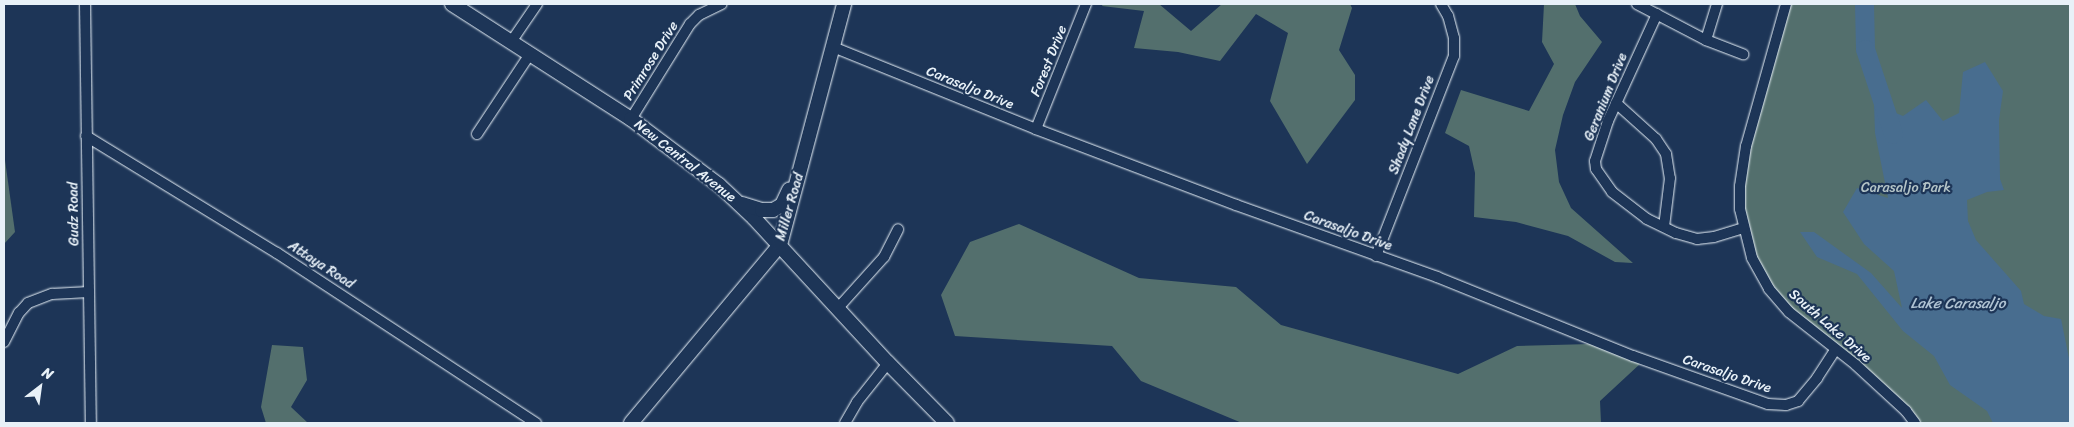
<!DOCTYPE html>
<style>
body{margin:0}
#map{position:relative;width:2074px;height:427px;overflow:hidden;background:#1d3557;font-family:Sriracha,sans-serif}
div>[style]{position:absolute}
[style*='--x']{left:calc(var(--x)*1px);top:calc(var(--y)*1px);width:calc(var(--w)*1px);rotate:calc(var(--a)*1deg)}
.green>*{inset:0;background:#536f6d}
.water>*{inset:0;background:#486d8f}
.river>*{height:19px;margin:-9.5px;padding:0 9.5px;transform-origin:9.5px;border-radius:9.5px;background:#486d8f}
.roads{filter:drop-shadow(0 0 1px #e8f1f8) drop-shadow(0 0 1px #e8f1f8)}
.street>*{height:10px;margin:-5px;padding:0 5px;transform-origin:5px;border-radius:5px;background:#1d3557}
.secondary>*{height:14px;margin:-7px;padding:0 7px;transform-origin:7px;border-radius:7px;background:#1d3557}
span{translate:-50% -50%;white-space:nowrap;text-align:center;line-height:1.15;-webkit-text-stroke:4.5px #1d3557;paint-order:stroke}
.street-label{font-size:14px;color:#e8f1f8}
.park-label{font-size:14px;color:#b4c4c7}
.water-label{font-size:15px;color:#b0c3d3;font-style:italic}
.frame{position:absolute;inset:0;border:5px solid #e8f1f8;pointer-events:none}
.north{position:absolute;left:15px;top:362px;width:50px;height:50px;-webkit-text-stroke:4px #1d3557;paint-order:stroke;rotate:30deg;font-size:14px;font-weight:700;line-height:20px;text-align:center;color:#e8f1f8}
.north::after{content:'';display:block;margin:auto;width:18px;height:22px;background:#e8f1f8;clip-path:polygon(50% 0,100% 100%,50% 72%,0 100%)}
</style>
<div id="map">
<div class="green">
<i style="clip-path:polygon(1103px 4px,1159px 4px,1191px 31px,1222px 4px,1350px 4px,1352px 8px,1339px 50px,1355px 75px,1355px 100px,1307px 164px,1270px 101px,1288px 33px,1256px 14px,1220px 61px,1178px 52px,1134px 48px,1144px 11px,1102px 6px)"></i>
<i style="clip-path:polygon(1544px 4px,1575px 4px,1580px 16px,1602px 42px,1575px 82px,1563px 115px,1555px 150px,1559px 182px,1571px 208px,1633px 263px,1615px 262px,1568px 236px,1516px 222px,1474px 217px,1475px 173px,1469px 146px,1445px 133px,1461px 90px,1529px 111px,1554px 64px,1542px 42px)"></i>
<i style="clip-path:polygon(1786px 4px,2070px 4px,2070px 423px,1915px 423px,1789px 312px,1752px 258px,1740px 186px)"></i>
<i style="clip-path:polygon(4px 153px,15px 232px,4px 244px)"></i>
<i style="clip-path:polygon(1019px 224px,1139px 278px,1236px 287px,1281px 325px,1458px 374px,1517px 346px,1591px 344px,1641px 363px,1600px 401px,1601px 423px,1242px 423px,1141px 381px,1112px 346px,955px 336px,941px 295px,970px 242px)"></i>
<i style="clip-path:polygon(272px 345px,303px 347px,307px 380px,291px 407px,308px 423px,266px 423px,261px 407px)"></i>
</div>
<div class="water">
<i style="clip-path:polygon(1985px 62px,2003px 91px,1999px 120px,2000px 179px,2004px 190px,1987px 192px,1967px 200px,1968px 221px,1976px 240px,2021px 291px,2024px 304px,2044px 316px,2061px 319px,2070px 363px,2070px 423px,1993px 423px,1987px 411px,1950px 385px,1934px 356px,1903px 331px,1857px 274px,1817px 257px,1800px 232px,1814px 232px,1871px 273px,1902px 308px,1894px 271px,1864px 244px,1843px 212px,1857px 188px,1888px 198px,1875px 133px,1874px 104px,1903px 116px,1926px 100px,1943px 121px,1959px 113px,1963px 72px)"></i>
</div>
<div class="river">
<i style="--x:1864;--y:4;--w:45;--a:88.7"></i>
<i style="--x:1865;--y:49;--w:89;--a:71.6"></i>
</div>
<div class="roads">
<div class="street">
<i style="--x:85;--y:4;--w:419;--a:89.2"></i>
<i style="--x:1637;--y:4;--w:78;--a:27.6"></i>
<i style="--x:1706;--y:40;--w:40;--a:21"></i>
<i style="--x:1786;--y:4;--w:148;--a:105.7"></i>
<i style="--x:1746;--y:146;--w:40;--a:98.5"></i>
<i style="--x:1740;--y:186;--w:23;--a:90"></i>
<i style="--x:1740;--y:209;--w:50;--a:76.2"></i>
<i style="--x:1752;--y:258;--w:35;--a:61"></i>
<i style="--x:1769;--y:289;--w:30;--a:49"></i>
<i style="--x:1789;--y:312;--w:85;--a:38.3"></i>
<i style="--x:1856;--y:365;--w:68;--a:42.6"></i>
<i style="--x:1906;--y:411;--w:15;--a:53"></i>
<i style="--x:1657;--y:14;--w:118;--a:114.6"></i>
<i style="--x:1608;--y:121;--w:42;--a:108"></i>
<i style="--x:1595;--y:161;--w:8;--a:83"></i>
<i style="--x:1596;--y:169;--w:28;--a:55"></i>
<i style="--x:1612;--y:192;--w:44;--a:37.6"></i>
<i style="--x:1647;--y:219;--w:32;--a:26"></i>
<i style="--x:1676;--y:233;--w:22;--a:16"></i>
<i style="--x:1697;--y:239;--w:17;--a:-7"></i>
<i style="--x:1714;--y:237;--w:30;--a:-17"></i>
<i style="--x:1706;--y:40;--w:38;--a:-73"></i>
<i style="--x:511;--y:42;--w:46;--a:-55.6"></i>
<i style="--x:833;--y:47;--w:219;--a:22"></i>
<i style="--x:1036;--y:129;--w:214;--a:20.8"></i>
<i style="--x:1236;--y:205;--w:214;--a:19.7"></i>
<i style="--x:1437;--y:277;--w:211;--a:22"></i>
<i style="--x:1633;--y:356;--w:143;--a:19.6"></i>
<i style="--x:1768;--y:404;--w:18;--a:3"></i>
<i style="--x:1786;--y:405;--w:13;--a:-18"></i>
<i style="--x:1798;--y:401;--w:30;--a:-50"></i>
<i style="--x:1817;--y:378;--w:33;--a:-57"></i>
<i style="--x:1616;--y:103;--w:54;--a:42"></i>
<i style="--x:1656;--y:139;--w:18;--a:56"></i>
<i style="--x:1666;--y:154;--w:24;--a:81"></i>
<i style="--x:1670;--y:178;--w:49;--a:97"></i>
<i style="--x:631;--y:119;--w:112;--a:-58.2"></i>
<i style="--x:690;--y:24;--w:13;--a:-45"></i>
<i style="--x:699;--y:15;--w:25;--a:-26"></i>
<i style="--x:1036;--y:129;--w:135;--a:-68.2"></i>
<i style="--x:477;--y:134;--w:96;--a:-56.5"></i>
<i style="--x:86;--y:136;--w:224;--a:31.5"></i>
<i style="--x:277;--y:253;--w:310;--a:33.3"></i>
<i style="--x:1376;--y:256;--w:215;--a:-68.7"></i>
<i style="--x:1454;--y:56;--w:18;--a:-90"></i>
<i style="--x:1454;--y:38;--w:23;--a:-105"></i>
<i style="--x:1448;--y:16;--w:14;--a:-120"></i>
<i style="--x:838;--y:308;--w:69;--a:-48"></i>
<i style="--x:884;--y:257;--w:31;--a:-63"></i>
<i style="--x:4;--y:342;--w:33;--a:-63"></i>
<i style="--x:19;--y:313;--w:13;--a:-48"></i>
<i style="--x:28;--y:303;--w:26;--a:-21"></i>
<i style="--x:52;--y:294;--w:37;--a:-3"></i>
<i style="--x:845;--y:423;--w:24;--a:-60"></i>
<i style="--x:857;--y:402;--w:50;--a:-51.5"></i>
</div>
<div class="secondary">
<i style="--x:452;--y:4;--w:213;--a:32.7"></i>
<i style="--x:631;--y:119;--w:110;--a:36.9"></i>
<i style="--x:719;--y:185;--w:48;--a:43.3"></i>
<i style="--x:754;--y:218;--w:197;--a:47.3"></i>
<i style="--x:888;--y:363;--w:84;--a:45.5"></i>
<i style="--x:742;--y:204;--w:21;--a:17"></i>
<i style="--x:762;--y:210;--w:11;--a:0"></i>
<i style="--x:773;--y:210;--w:10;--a:-29"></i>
<i style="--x:782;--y:205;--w:17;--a:-65"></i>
<i style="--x:631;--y:423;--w:232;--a:-50.1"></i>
<i style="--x:780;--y:245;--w:249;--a:-75.1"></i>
</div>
</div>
<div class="street-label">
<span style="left:651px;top:61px;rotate:-58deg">Primrose Drive</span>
<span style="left:1049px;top:61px;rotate:-68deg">Forest Drive</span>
<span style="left:970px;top:88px;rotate:22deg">Carasaljo Drive</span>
<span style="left:1606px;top:97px;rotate:-68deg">Geranium Drive</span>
<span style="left:1412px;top:125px;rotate:-69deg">Shady Lane Drive</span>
<span style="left:685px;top:161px;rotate:38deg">New Central Avenue</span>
<span style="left:790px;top:207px;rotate:-74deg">Miller Road</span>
<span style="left:74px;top:214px;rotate:-91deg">Gudz Road</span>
<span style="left:1348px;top:231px;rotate:20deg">Carasaljo Drive</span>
<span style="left:321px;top:265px;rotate:33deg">Attaya Road</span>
<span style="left:1830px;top:326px;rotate:41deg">South Lake Drive</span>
<span style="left:1727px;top:374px;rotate:19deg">Carasaljo Drive</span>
</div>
<div class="park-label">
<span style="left:1906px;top:188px">Carasaljo Park</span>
</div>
<div class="water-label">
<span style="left:1958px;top:304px">Lake Carasaljo</span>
</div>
<div class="frame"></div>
<div class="north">N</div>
</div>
